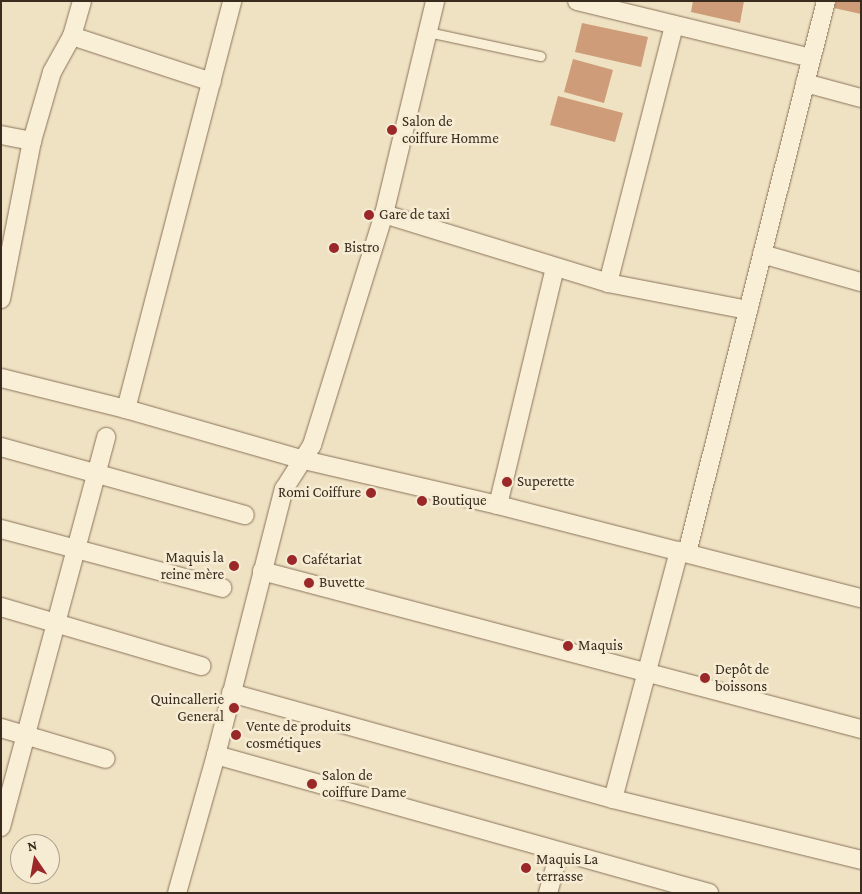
<!DOCTYPE html>
<meta charset="utf-8">
<style>
body{margin:0}
#map{position:relative;width:862px;height:894px;overflow:hidden;background:#efe2c3;font-family:"Crimson Pro",serif}
div>[style]{position:absolute}
[style*='--x']{left:calc(var(--x)*1px);top:calc(var(--y)*1px);width:calc(var(--w)*1px);rotate:calc(var(--a)*1deg)}
.building>*{inset:0;background:#ce9c78}
.roads{filter:drop-shadow(0 0 1px #8a7359) drop-shadow(0 0 1px #8a7359)}
.service>*{height:9px;margin:-4.5px;padding:0 4.5px;transform-origin:4.5px;border-radius:4.5px;background:#f9efd7}
.minor>*{height:18px;margin:-9px;padding:0 9px;transform-origin:9px;border-radius:9px;background:#f9efd7}
.dots>*{width:14px;height:14px;translate:-50% -50%;box-sizing:border-box;border:2px solid #f6ecd3;border-radius:50%}
span{translate:-50% -50%;white-space:nowrap;text-align:center;line-height:1.15;-webkit-text-stroke:5px #f6ecd3;paint-order:stroke}
.poi-label{font-size:15px;color:#392b1e}
.left{translate:0 -50%;text-align:left}
.right{translate:-100% -50%;text-align:right}
.frame{position:absolute;inset:0;border:2px solid #392b1e;pointer-events:none}
.north{position:absolute;left:10px;top:834px;width:50px;height:50px;box-sizing:border-box;background:#f6ecd3;border:1px solid #aa9f8b;border-radius:50%;rotate:348deg;font-size:14px;font-weight:700;line-height:20px;text-align:center;color:#392b1e}
.north::after{content:'';display:block;margin:auto;width:18px;height:22px;background:#9a2829;clip-path:polygon(50% 0,100% 100%,50% 72%,0 100%)}
</style>
<div id="map">
<div class="building">
<i style="clip-path:polygon(693px 1px,744px 1px,740px 23px,691px 12px)"></i>
<i style="clip-path:polygon(836px 1px,861px 1px,861px 14px,834px 8px)"></i>
<i style="clip-path:polygon(582px 23px,648px 37px,641px 67px,575px 52px)"></i>
<i style="clip-path:polygon(573px 59px,613px 70px,604px 103px,564px 92px)"></i>
<i style="clip-path:polygon(558px 96px,623px 113px,615px 142px,550px 125px)"></i>
</div>
<div class="roads">
<div class="service">
<i style="--x:428;--y:32;--w:115;--a:12.1"></i>
</div>
<div class="minor">
<i style="--x:577;--y:1;--w:241;--a:13.7"></i>
<i style="--x:72;--y:36;--w:36;--a:-74"></i>
<i style="--x:805;--y:83;--w:58;--a:15"></i>
<i style="--x:1;--y:135;--w:32;--a:11"></i>
<i style="--x:384;--y:214;--w:234;--a:17.1"></i>
<i style="--x:608;--y:283;--w:143;--a:10.9"></i>
<i style="--x:762;--y:254;--w:103;--a:15.8"></i>
<i style="--x:608;--y:283;--w:265;--a:-75.6"></i>
<i style="--x:1;--y:299;--w:161;--a:-78.9"></i>
<i style="--x:32;--y:141;--w:72;--a:-73.8"></i>
<i style="--x:52;--y:72;--w:41;--a:-60.9"></i>
<i style="--x:72;--y:36;--w:147;--a:18.2"></i>
<i style="--x:1;--y:378;--w:129;--a:13.9"></i>
<i style="--x:126;--y:409;--w:185;--a:16"></i>
<i style="--x:304;--y:460;--w:199;--a:13.1"></i>
<i style="--x:498;--y:505;--w:375;--a:14.4"></i>
<i style="--x:126;--y:409;--w:422;--a:-75.4"></i>
<i style="--x:1;--y:447;--w:253;--a:15.6"></i>
<i style="--x:498;--y:505;--w:244;--a:-76.5"></i>
<i style="--x:1;--y:529;--w:229;--a:14.9"></i>
<i style="--x:687;--y:553;--w:569;--a:-75.87"></i>
<i style="--x:262;--y:571;--w:619;--a:14.78"></i>
<i style="--x:1;--y:607;--w:209;--a:16.4"></i>
<i style="--x:231;--y:693;--w:396;--a:15.5"></i>
<i style="--x:613;--y:799;--w:255;--a:13.8"></i>
<i style="--x:1;--y:728;--w:109;--a:16.4"></i>
<i style="--x:216;--y:755;--w:512;--a:15.64"></i>
<i style="--x:613;--y:799;--w:257;--a:-75.1"></i>
<i style="--x:1;--y:827;--w:404;--a:-74.9"></i>
<i style="--x:177;--y:893;--w:143;--a:-74.2"></i>
<i style="--x:216;--y:755;--w:275;--a:-75.7"></i>
<i style="--x:284;--y:489;--w:52;--a:-57.5"></i>
<i style="--x:312;--y:445;--w:242;--a:-72.7"></i>
<i style="--x:384;--y:214;--w:219;--a:-76.5"></i>
<i style="--x:548;--y:893;--w:41;--a:-74.6"></i>
</div>
</div>
<div class="dots">
<i style="left:392px;top:130px;background:#9a2829"></i>
<i style="left:369px;top:215px;background:#9a2829"></i>
<i style="left:334px;top:248px;background:#9a2829"></i>
<i style="left:507px;top:482px;background:#9a2829"></i>
<i style="left:371px;top:493px;background:#9a2829"></i>
<i style="left:422px;top:501px;background:#9a2829"></i>
<i style="left:292px;top:560px;background:#9a2829"></i>
<i style="left:234px;top:566px;background:#9a2829"></i>
<i style="left:309px;top:583px;background:#9a2829"></i>
<i style="left:568px;top:646px;background:#9a2829"></i>
<i style="left:705px;top:678px;background:#9a2829"></i>
<i style="left:234px;top:708px;background:#9a2829"></i>
<i style="left:236px;top:735px;background:#9a2829"></i>
<i style="left:312px;top:784px;background:#9a2829"></i>
<i style="left:526px;top:868px;background:#9a2829"></i>
</div>
<div class="poi-label">
<span class="left" style="left:402px;top:130px">Salon de<br>coiffure Homme</span>
<span class="left" style="left:379px;top:215px">Gare de taxi</span>
<span class="left" style="left:344px;top:248px">Bistro</span>
<span class="left" style="left:517px;top:482px">Superette</span>
<span class="right" style="left:361px;top:493px">Romi Coiffure</span>
<span class="left" style="left:432px;top:501px">Boutique</span>
<span class="right" style="left:224px;top:566px">Maquis la<br>reine mère</span>
<span class="left" style="left:302px;top:560px">Cafétariat</span>
<span class="left" style="left:319px;top:583px">Buvette</span>
<span class="left" style="left:578px;top:646px">Maquis</span>
<span class="left" style="left:715px;top:678px">Depôt de<br>boissons</span>
<span class="right" style="left:224px;top:708px">Quincallerie<br>General</span>
<span class="left" style="left:246px;top:735px">Vente de produits<br>cosmétiques</span>
<span class="left" style="left:322px;top:784px">Salon de<br>coiffure Dame</span>
<span class="left" style="left:536px;top:868px">Maquis La<br>terrasse</span>
</div>
<div class="frame"></div>
<div class="north">N</div>
</div>
